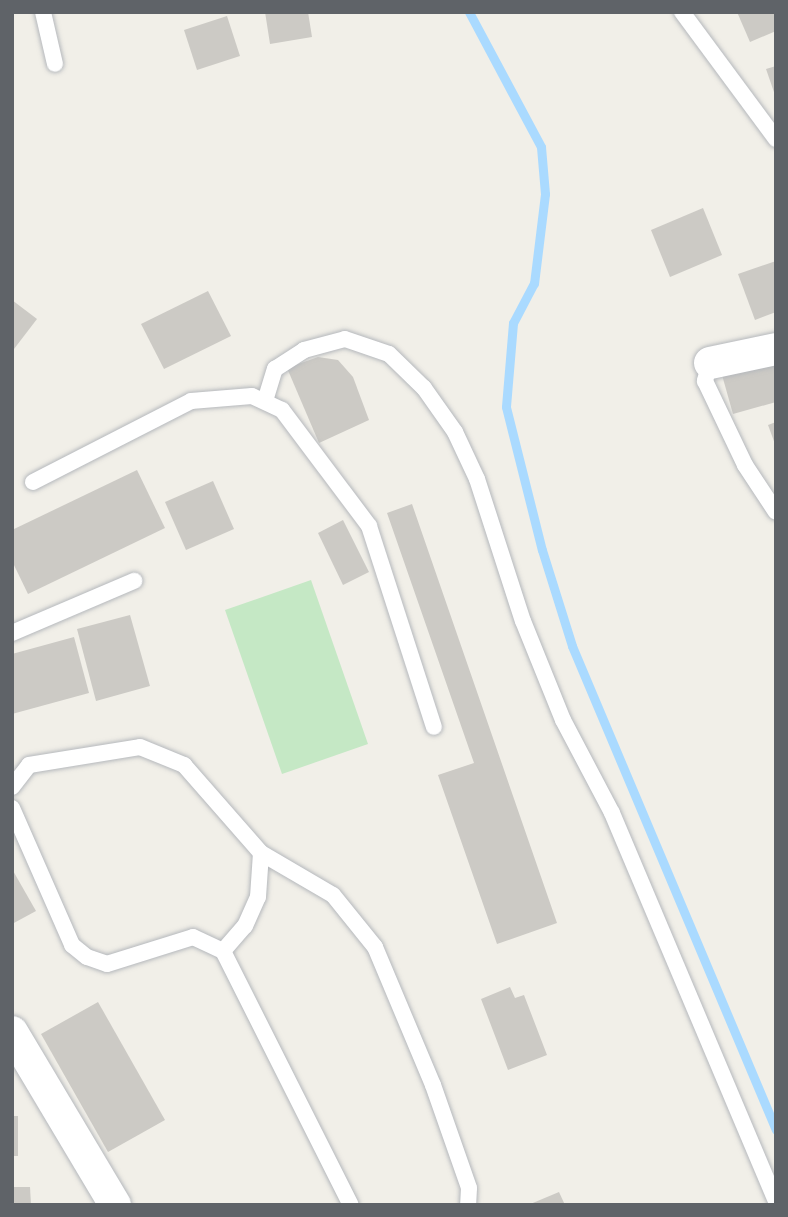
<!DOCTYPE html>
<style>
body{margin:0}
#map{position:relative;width:788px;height:1217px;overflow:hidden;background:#f1efe8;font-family:Roboto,sans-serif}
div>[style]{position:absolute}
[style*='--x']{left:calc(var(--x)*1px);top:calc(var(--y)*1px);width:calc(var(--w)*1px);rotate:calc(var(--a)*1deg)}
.green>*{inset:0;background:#c5e8c5}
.stream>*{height:9px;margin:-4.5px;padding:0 4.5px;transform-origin:4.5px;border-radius:4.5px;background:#aadaff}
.building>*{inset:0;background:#cccac5}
.roads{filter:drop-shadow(0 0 2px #b5b8bc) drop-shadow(0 0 2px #b5b8bc)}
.service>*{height:16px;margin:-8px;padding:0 8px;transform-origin:8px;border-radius:8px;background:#fff}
.minor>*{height:32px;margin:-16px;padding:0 16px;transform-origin:16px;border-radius:16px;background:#fff}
span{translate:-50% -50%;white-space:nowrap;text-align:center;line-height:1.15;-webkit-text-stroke:5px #fff;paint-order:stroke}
.frame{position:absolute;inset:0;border:14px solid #5f6368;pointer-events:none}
</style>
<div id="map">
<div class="green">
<i style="clip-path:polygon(311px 580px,368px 744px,282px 774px,225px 610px)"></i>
</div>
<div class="stream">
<i style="--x:469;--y:12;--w:153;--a:61.9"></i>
<i style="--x:541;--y:147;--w:47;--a:85.1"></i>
<i style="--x:545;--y:194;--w:90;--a:97"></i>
<i style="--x:534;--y:283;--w:45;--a:117.7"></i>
<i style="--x:513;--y:323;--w:84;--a:94.8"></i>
<i style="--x:506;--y:407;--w:147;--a:75.9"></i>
<i style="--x:542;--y:550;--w:101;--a:72.6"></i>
<i style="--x:572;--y:646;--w:525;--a:67.15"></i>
</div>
<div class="building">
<i style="clip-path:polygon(265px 12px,308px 12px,312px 37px,270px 44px)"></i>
<i style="clip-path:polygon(737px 12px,776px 12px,776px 31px,750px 42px)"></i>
<i style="clip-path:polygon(227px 16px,240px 56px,197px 70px,184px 30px)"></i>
<i style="clip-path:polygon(776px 66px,776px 95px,775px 95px,766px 69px)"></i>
<i style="clip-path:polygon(703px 208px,722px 255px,670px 277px,651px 230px)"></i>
<i style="clip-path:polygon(776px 261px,776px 312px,755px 320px,738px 274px)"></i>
<i style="clip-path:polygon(208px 291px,231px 336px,164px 369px,141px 324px)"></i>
<i style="clip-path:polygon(12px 300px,37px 319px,14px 349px,12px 348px)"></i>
<i style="clip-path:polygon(318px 357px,338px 360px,353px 377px,369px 420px,319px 443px,287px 368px)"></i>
<i style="clip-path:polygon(774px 361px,776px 402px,733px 414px,722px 375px)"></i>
<i style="clip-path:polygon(776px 422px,776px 444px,775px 444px,768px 425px)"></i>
<i style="clip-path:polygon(137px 470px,165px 528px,28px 594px,12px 561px,12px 530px)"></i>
<i style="clip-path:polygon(213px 481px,234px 529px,186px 550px,165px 502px)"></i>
<i style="clip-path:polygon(412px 504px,557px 923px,497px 944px,438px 775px,474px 763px,387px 513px)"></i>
<i style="clip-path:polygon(343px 520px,369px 572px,343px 585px,318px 533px)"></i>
<i style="clip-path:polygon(130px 615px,150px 686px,96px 701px,77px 629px)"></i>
<i style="clip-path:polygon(74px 637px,89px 693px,12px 714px,12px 654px)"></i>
<i style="clip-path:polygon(12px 869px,36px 911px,12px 924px)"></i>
<i style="clip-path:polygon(510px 987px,515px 998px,524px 995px,547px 1055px,508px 1070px,481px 999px)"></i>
<i style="clip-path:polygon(98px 1002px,165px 1120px,108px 1152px,41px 1034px)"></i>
<i style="clip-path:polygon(12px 1116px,18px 1116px,18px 1156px,12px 1156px)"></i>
<i style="clip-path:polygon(12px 1187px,30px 1187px,31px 1205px,12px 1205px)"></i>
<i style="clip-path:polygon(559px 1192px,565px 1205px,528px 1205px)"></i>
</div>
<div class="roads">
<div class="service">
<i style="--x:43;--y:12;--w:53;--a:77"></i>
<i style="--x:682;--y:12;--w:158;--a:53.5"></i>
<i style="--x:710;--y:363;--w:19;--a:106"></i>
<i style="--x:705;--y:381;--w:93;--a:64.5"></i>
<i style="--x:745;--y:465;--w:56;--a:56.6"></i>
<i style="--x:265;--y:401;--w:34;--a:-73"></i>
<i style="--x:275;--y:369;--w:35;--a:-33"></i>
<i style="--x:304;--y:350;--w:42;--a:-15"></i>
<i style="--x:345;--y:339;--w:46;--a:18.8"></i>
<i style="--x:389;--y:354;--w:49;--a:44.2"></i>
<i style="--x:424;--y:388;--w:54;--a:54.8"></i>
<i style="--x:455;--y:432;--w:52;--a:64.9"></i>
<i style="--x:477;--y:479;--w:149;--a:72.1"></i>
<i style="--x:523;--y:621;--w:107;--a:68"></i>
<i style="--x:563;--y:720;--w:105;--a:62.2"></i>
<i style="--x:612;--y:813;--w:422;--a:67.1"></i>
<i style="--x:33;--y:482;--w:178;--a:-27.1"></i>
<i style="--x:191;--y:401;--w:61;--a:-4.7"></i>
<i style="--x:252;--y:396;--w:33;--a:25"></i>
<i style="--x:282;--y:410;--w:145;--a:53.1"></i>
<i style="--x:369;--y:526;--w:211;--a:72.1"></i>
<i style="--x:12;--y:633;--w:133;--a:-23.1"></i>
<i style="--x:12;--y:787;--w:28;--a:-52"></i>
<i style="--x:29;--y:765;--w:112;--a:-9.2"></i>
<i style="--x:140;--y:747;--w:48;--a:22.2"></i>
<i style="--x:184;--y:765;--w:117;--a:48.8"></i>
<i style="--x:261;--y:853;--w:83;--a:30.3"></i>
<i style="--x:333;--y:895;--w:67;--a:51.1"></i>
<i style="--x:375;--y:947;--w:150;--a:67.2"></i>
<i style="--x:433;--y:1085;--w:109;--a:70.7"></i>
<i style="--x:469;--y:1188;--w:17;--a:93"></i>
<i style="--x:12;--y:808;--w:150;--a:66.3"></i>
<i style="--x:72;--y:945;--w:19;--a:39"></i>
<i style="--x:87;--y:957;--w:21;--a:19"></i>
<i style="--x:107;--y:964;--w:90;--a:-17.4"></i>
<i style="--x:193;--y:937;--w:33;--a:25"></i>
<i style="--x:223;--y:951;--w:284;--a:63.3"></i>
<i style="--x:223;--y:951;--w:33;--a:-49"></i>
<i style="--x:245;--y:926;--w:32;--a:-66"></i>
<i style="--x:258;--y:897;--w:44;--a:-86.1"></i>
</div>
<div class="minor">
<i style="--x:710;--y:363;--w:67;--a:-12"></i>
<i style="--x:12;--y:1032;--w:201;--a:59.2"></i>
</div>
</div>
<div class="frame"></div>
</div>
